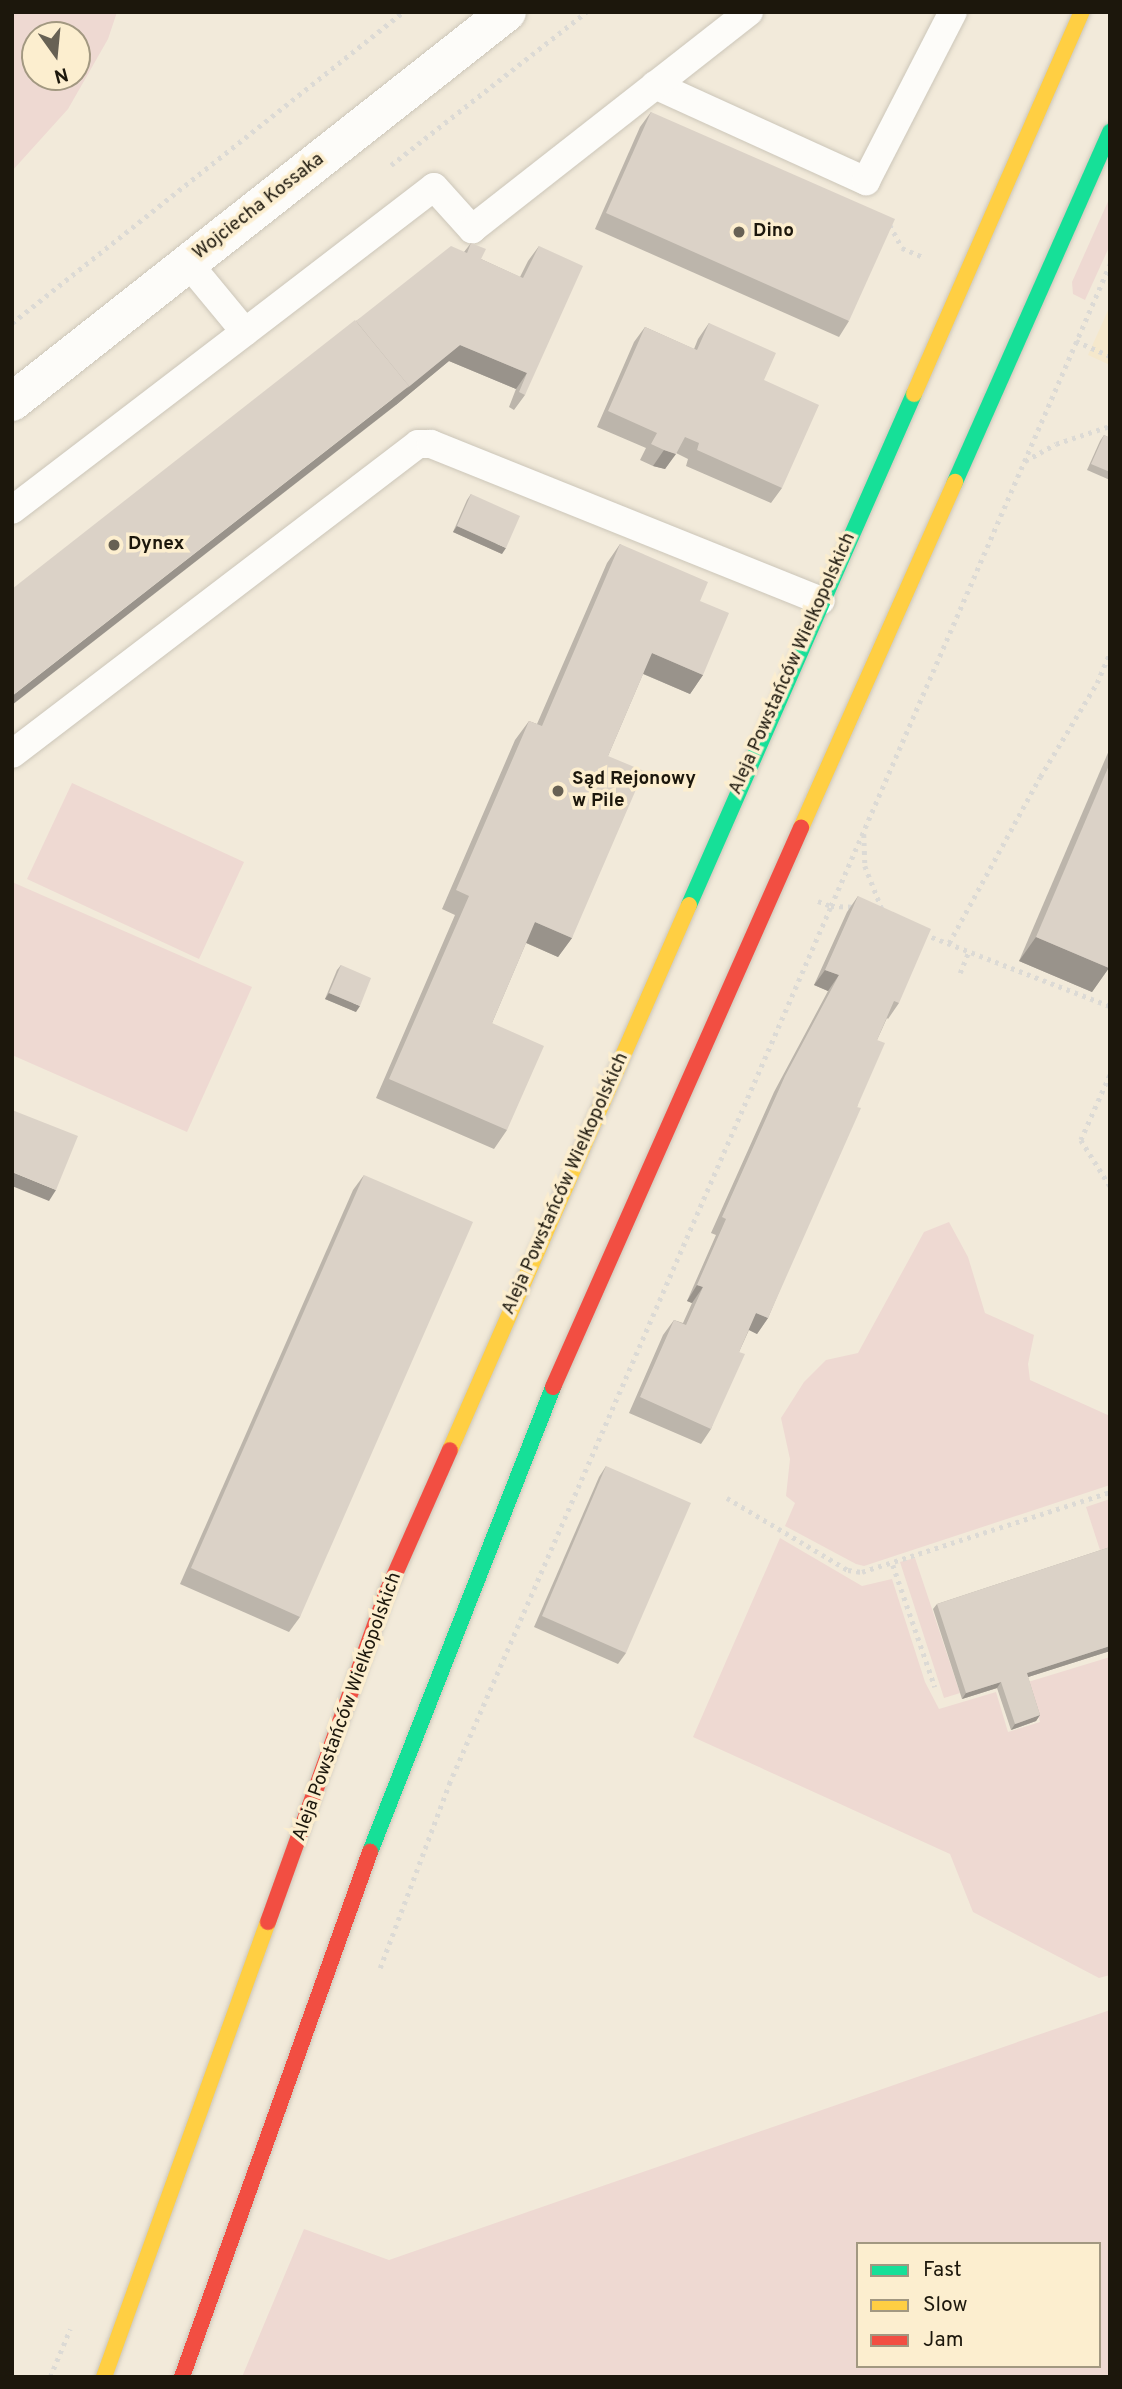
<!DOCTYPE html>
<meta charset="utf-8">
<style>
body{margin:0}
#map{position:relative;width:1122px;height:2389px;overflow:hidden;background:#f2eada;font-family:Overpass,sans-serif}
div>[style]{position:absolute}
[style*='--x']{left:calc(var(--x)*1px);top:calc(var(--y)*1px);width:calc(var(--w)*1px);rotate:calc(var(--a)*1deg)}
.built>*{inset:0;background:#f5e8cc}
.green>*{inset:0;background:#eed9d2}
.path>*{height:4.5px;margin-top:-2.25px;transform-origin:0;background:repeating-linear-gradient(90deg,#dcdad5 0 3.5px,transparent 0 8.5px)}
.roads{filter:drop-shadow(0 0 2px #ccc6b9) drop-shadow(0 0 2px #ccc6b9)}
.lane>*{height:28px;margin:-14px;padding:0 14px;transform-origin:14px;border-radius:14px;background:#fdfcf9}
.street>*{height:38px;margin:-19px;padding:0 19px;transform-origin:19px;border-radius:19px;background:#fdfcf9}
.fast>*{height:16px;margin:-8px;padding:0 8px;transform-origin:8px;border-radius:8px;background:#16e098}
.slow>*{height:16px;margin:-8px;padding:0 8px;transform-origin:8px;border-radius:8px;background:#ffcf43}
.jam>*{height:16px;margin:-8px;padding:0 8px;transform-origin:8px;border-radius:8px;background:#f24e42}
.wall>*{inset:0;background:#bcb5ab}
.shaded-wall>*{inset:0;background:#99938b}
.building>*{inset:0;background:#dbd2c7}
.dots>*{width:19px;height:19px;translate:-50% -50%;box-sizing:border-box;border:4px solid #fceecf;border-radius:50%}
span{translate:-50% -50%;white-space:nowrap;text-align:center;line-height:1.15;-webkit-text-stroke:7px #fceecf;paint-order:stroke}
.street-label{font-size:19px;color:#1c170c}
.poi-label{font-size:19px;color:#1c170c;font-weight:700}
.left{translate:0 -50%;text-align:left}
.frame{position:absolute;inset:0;border:14px solid #1c170c;pointer-events:none}
.legend{position:absolute;left:856px;top:2242px;width:245px;height:126px;box-sizing:border-box;background:#fceecf;border:2px solid #a29881;margin:0;padding:9px 12px;list-style:none;font-size:21px;color:#1c170c}
.legend li{display:flex;align-items:center;gap:14px;height:35px}
.legend b{width:35px;border:2px solid #a29881}
.north{position:absolute;left:21px;top:21px;width:70px;height:70px;box-sizing:border-box;background:#fceecf;border:2px solid #a29881;border-radius:50%;rotate:165deg;font-size:19px;font-weight:700;line-height:28px;text-align:center;color:#1c170c}
.north::after{content:'';display:block;margin:auto;width:24px;height:32px;background:#676154;clip-path:polygon(50% 0,100% 100%,50% 72%,0 100%)}
</style>
<div id="map">
<div class="built">
<i style="clip-path:polygon(1110px 306px,1110px 365px,1088px 355px)"></i>
</div>
<div class="green">
<i style="clip-path:polygon(evenodd,12px 12px,117px 12px,108px 39px,68px 109px,12px 171px,12px 12px,77px 35px,77px 77px,35px 77px,35px 35px,77px 35px)"></i>
<i style="clip-path:polygon(1110px 197px,1110px 245px,1085px 300px,1073px 294px,1072px 282px)"></i>
<i style="clip-path:polygon(72px 783px,244px 862px,199px 959px,27px 879px)"></i>
<i style="clip-path:polygon(12px 882px,252px 987px,187px 1132px,12px 1055px)"></i>
<i style="clip-path:polygon(949px 1222px,968px 1257px,985px 1313px,1034px 1335px,1028px 1364px,1030px 1380px,1110px 1416px,1110px 1485px,864px 1566px,856px 1564px,785px 1526px,795px 1503px,786px 1496px,790px 1459px,781px 1418px,804px 1382px,826px 1360px,858px 1353px,924px 1232px)"></i>
<i style="clip-path:polygon(1110px 1499px,1110px 1547px,1100px 1550px,1086px 1507px)"></i>
<i style="clip-path:polygon(780px 1538px,862px 1586px,892px 1579px,925px 1682px,939px 1709px,996px 1692px,1008px 1732px,1040px 1722px,1028px 1682px,1110px 1657px,1110px 1975px,1099px 1978px,973px 1912px,950px 1854px,693px 1737px)"></i>
<i style="clip-path:polygon(915px 1558px,960px 1693px,944px 1698px,900px 1562px)"></i>
<i style="clip-path:polygon(evenodd,1110px 2010px,1110px 2377px,242px 2377px,304px 2229px,389px 2260px,1110px 2010px,858px 2244px,1099px 2244px,1099px 2366px,858px 2366px,858px 2244px)"></i>
</div>
<div class="path">
<i style="--x:391;--y:165;--w:248;--a:-38.1"></i>
<i style="--x:890;--y:225;--w:26;--a:62"></i>
<i style="--x:902;--y:248;--w:25;--a:23"></i>
<i style="--x:12;--y:323;--w:500;--a:-38.5"></i>
<i style="--x:1076;--y:341;--w:37;--a:24"></i>
<i style="--x:1025;--y:461;--w:35;--a:-29"></i>
<i style="--x:1056;--y:444;--w:57;--a:-18.4"></i>
<i style="--x:864;--y:834;--w:32;--a:88"></i>
<i style="--x:865;--y:866;--w:46;--a:68.4"></i>
<i style="--x:818;--y:901;--w:14;--a:21"></i>
<i style="--x:831;--y:906;--w:700;--a:-66.51"></i>
<i style="--x:924;--y:934;--w:199;--a:21.2"></i>
<i style="--x:949;--y:943;--w:189;--a:-61.3"></i>
<i style="--x:1040;--y:777;--w:110;--a:-58.8"></i>
<i style="--x:1097;--y:683;--w:34;--a:-67"></i>
<i style="--x:960;--y:973;--w:24;--a:-68"></i>
<i style="--x:1110;--y:1075;--w:71;--a:114"></i>
<i style="--x:1081;--y:1140;--w:54;--a:57.8"></i>
<i style="--x:727;--y:1498;--w:141;--a:30.8"></i>
<i style="--x:848;--y:1570;--w:14;--a:8"></i>
<i style="--x:862;--y:1572;--w:261;--a:-17.9"></i>
<i style="--x:893;--y:1565;--w:129;--a:71"></i>
<i style="--x:380;--y:1968;--w:197;--a:-69.4"></i>
<i style="--x:449;--y:1784;--w:958;--a:-66.49"></i>
<i style="--x:831;--y:906;--w:23;--a:2"></i>
<i style="--x:50;--y:2377;--w:52;--a:-67.4"></i>
</div>
<div class="roads">
<div class="lane">
<i style="--x:655;--y:85;--w:232;--a:24.5"></i>
<i style="--x:866;--y:181;--w:190;--a:-62.8"></i>
<i style="--x:188;--y:263;--w:89;--a:50.4"></i>
<i style="--x:245;--y:332;--w:238;--a:-37.5"></i>
<i style="--x:434;--y:187;--w:57;--a:47.9"></i>
<i style="--x:472;--y:229;--w:352;--a:-38.1"></i>
<i style="--x:12;--y:510;--w:293;--a:-37.4"></i>
<i style="--x:12;--y:754;--w:511;--a:-37.36"></i>
<i style="--x:418;--y:444;--w:13;--a:0"></i>
<i style="--x:431;--y:444;--w:420;--a:21.9"></i>
</div>
<div class="street">
<i style="--x:12;--y:402;--w:630;--a:-38.23"></i>
</div>
<div class="fast">
<i style="--x:955;--y:482;--w:383;--a:-66.1"></i>
<i style="--x:689;--y:905;--w:558;--a:-66.24"></i>
<i style="--x:370;--y:1852;--w:500;--a:-68.5"></i>
</div>
<div class="slow">
<i style="--x:914;--y:394;--w:417;--a:-66.3"></i>
<i style="--x:801;--y:828;--w:379;--a:-66"></i>
<i style="--x:450;--y:1450;--w:595;--a:-66.32"></i>
<i style="--x:104;--y:2377;--w:484;--a:-70.2"></i>
</div>
<div class="jam">
<i style="--x:553;--y:1387;--w:612;--a:-66.08"></i>
<i style="--x:268;--y:1922;--w:351;--a:-70.2"></i>
<i style="--x:387;--y:1592;--w:155;--a:-66.1"></i>
<i style="--x:182;--y:2377;--w:558;--a:-70.3"></i>
</div>
</div>
<div class="wall">
<i style="clip-path:polygon(651px 112px,849px 321px,839px 337px,595px 229px,640px 127px)"></i>
<i style="clip-path:polygon(471px 243px,481px 259px,520px 277px,528px 261px,539px 246px,525px 395px,514px 410px,509px 407px,516px 389px,449px 361px,396px 405px,356px 321px,464px 252px)"></i>
<i style="clip-path:polygon(709px 323px,764px 380px,782px 488px,771px 503px,686px 466px,688px 459px,676px 453px,665px 469px,653px 466px,640px 460px,646px 448px,597px 427px,634px 342px,645px 327px,694px 349px,698px 339px)"></i>
<i style="clip-path:polygon(1104px 435px,1110px 438px,1110px 480px,1087px 470px,1100px 441px)"></i>
<i style="clip-path:polygon(471px 494px,502px 554px,453px 532px,467px 500px)"></i>
<i style="clip-path:polygon(620px 544px,700px 601px,703px 675px,690px 694px,643px 674px,608px 756px,572px 938px,558px 957px,526px 943px,492px 1023px,507px 1130px,494px 1149px,376px 1098px,455px 915px,442px 909px,515px 740px,529px 721px,537px 724px,607px 563px)"></i>
<i style="clip-path:polygon(1110px 748px,1110px 966px,1092px 992px,1019px 961px)"></i>
<i style="clip-path:polygon(858px 896px,899px 1003px,888px 1019px,887px 1018px,877px 1040px,857px 1107px,768px 1318px,757px 1334px,749px 1330px,739px 1352px,711px 1429px,701px 1444px,629px 1413px,663px 1335px,674px 1320px,683px 1323px,692px 1303px,687px 1301px,716px 1235px,711px 1233px,774px 1092px,828px 991px,814px 985px,847px 912px)"></i>
<i style="clip-path:polygon(341px 965px,356px 1012px,325px 999px,337px 970px)"></i>
<i style="clip-path:polygon(364px 1175px,300px 1617px,289px 1632px,180px 1584px,353px 1190px)"></i>
<i style="clip-path:polygon(606px 1466px,626px 1653px,618px 1664px,534px 1627px,599px 1477px)"></i>
<i style="clip-path:polygon(1110px 1547px,1110px 1651px,1028px 1677px,1040px 1715px,1036px 1721px,1011px 1730px,997px 1688px,962px 1699px,933px 1609px,937px 1604px)"></i>
</div>
<div class="shaded-wall">
<i style="clip-path:polygon(460px 345px,527px 373px,516px 389px,449px 361px,396px 405px,406px 389px)"></i>
<i style="clip-path:polygon(409px 386px,396px 405px,12px 705px,12px 696px)"></i>
<i style="clip-path:polygon(664px 450px,676px 454px,665px 469px,653px 466px)"></i>
<i style="clip-path:polygon(457px 526px,506px 548px,502px 554px,453px 532px)"></i>
<i style="clip-path:polygon(652px 653px,703px 675px,690px 694px,639px 672px)"></i>
<i style="clip-path:polygon(535px 922px,572px 938px,558px 957px,522px 941px)"></i>
<i style="clip-path:polygon(1036px 937px,1109px 968px,1092px 992px,1019px 961px)"></i>
<i style="clip-path:polygon(825px 970px,839px 975px,828px 991px,814px 985px)"></i>
<i style="clip-path:polygon(329px 993px,360px 1006px,356px 1012px,325px 999px)"></i>
<i style="clip-path:polygon(12px 1172px,56px 1190px,49px 1201px,12px 1186px)"></i>
<i style="clip-path:polygon(697px 1285px,703px 1287px,692px 1303px,687px 1301px)"></i>
<i style="clip-path:polygon(756px 1313px,768px 1318px,757px 1334px,745px 1328px)"></i>
<i style="clip-path:polygon(1110px 1646px,1110px 1651px,1022px 1679px,1027px 1673px)"></i>
<i style="clip-path:polygon(1001px 1682px,997px 1688px,962px 1699px,966px 1693px)"></i>
<i style="clip-path:polygon(1040px 1715px,1036px 1721px,1011px 1730px,1015px 1724px)"></i>
</div>
<div class="building">
<i style="clip-path:polygon(651px 112px,895px 219px,849px 321px,606px 213px)"></i>
<i style="clip-path:polygon(471px 243px,486px 249px,481px 259px,523px 278px,539px 246px,583px 266px,525px 395px,519px 392px,527px 373px,460px 345px,406px 389px,409px 386px,356px 321px,451px 246px,467px 253px)"></i>
<i style="clip-path:polygon(355px 320px,409px 386px,12px 696px,12px 589px)"></i>
<i style="clip-path:polygon(709px 323px,776px 353px,764px 380px,819px 405px,782px 488px,697px 450px,699px 443px,685px 437px,676px 454px,664px 450px,651px 444px,657px 433px,608px 411px,645px 327px,697px 350px)"></i>
<i style="clip-path:polygon(1104px 435px,1110px 438px,1110px 472px,1091px 464px)"></i>
<i style="clip-path:polygon(471px 494px,520px 516px,506px 548px,457px 526px)"></i>
<i style="clip-path:polygon(620px 544px,708px 582px,700px 601px,729px 613px,703px 675px,652px 653px,608px 756px,644px 771px,572px 938px,535px 922px,492px 1023px,544px 1046px,507px 1130px,389px 1079px,469px 896px,456px 890px,529px 721px,542px 726px)"></i>
<i style="clip-path:polygon(1110px 763px,1110px 966px,1109px 968px,1036px 937px)"></i>
<i style="clip-path:polygon(858px 896px,931px 929px,899px 1003px,894px 1001px,877px 1040px,885px 1043px,857px 1107px,861px 1108px,768px 1318px,756px 1313px,739px 1352px,745px 1354px,711px 1429px,640px 1397px,674px 1320px,686px 1325px,703px 1287px,697px 1285px,726px 1219px,722px 1217px,785px 1076px,839px 975px,825px 970px)"></i>
<i style="clip-path:polygon(341px 965px,371px 978px,360px 1006px,329px 993px)"></i>
<i style="clip-path:polygon(12px 1110px,78px 1136px,56px 1190px,12px 1172px)"></i>
<i style="clip-path:polygon(364px 1175px,473px 1222px,300px 1617px,191px 1568px)"></i>
<i style="clip-path:polygon(606px 1466px,691px 1503px,626px 1653px,542px 1616px)"></i>
<i style="clip-path:polygon(1110px 1547px,1110px 1646px,1027px 1673px,1040px 1715px,1015px 1724px,1001px 1682px,966px 1693px,937px 1604px)"></i>
</div>
<div class="dots">
<i style="left:739px;top:232px;background:#676154"></i>
<i style="left:114px;top:545px;background:#676154"></i>
<i style="left:558px;top:791px;background:#676154"></i>
</div>
<div class="street-label">
<span style="left:259px;top:207px;rotate:-38deg">Wojciecha Kossaka</span>
<span style="left:793px;top:664px;rotate:-66deg">Aleja Powstańców Wielkopolskich</span>
<span style="left:566px;top:1184px;rotate:-66deg">Aleja Powstańców Wielkopolskich</span>
<span style="left:348px;top:1707px;rotate:-70deg">Aleja Powstańców Wielkopolskich</span>
</div>
<div class="poi-label">
<span class="left" style="left:753px;top:232px">Dino</span>
<span class="left" style="left:128px;top:545px">Dynex</span>
<span class="left" style="left:572px;top:791px">Sąd Rejonowy<br>w Pile</span>
</div>
<div class="frame"></div>
<ul class="legend">
<li><b style="height:9px;background:#16e098"></b>Fast</li>
<li><b style="height:9px;background:#ffcf43"></b>Slow</li>
<li><b style="height:9px;background:#f24e42"></b>Jam</li>
</ul>
<div class="north">N</div>
</div>
